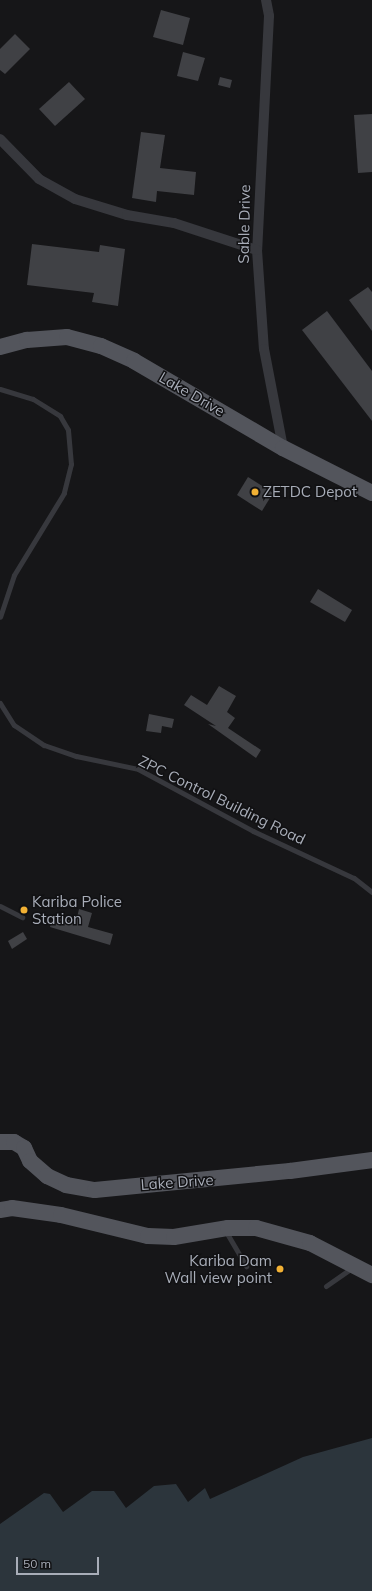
<!DOCTYPE html>
<style>
body{margin:0}
#map{position:relative;width:372px;height:1591px;overflow:hidden;background:#161618;font-family:Mulish,sans-serif}
div>[style]{position:absolute}
[style*='--x']{left:calc(var(--x)*1px);top:calc(var(--y)*1px);width:calc(var(--w)*1px);rotate:calc(var(--a)*1deg)}
.water>*{inset:0;background:#2c353c}
.building>*{inset:0;background:#404145}
.service>*{height:5px;margin:-2.5px;padding:0 2.5px;transform-origin:2.5px;border-radius:2.5px;background:#37383d}
.minor>*{height:10px;margin:-5px;padding:0 5px;transform-origin:5px;border-radius:5px;background:#37383d}
.primary>*{height:16px;margin:-8px;padding:0 8px;transform-origin:8px;border-radius:8px;background:#53555c}
.dots>*{width:11px;height:11px;translate:-50% -50%;box-sizing:border-box;border:2px solid #111113;border-radius:50%}
span{translate:-50% -50%;white-space:nowrap;text-align:center;line-height:1.15;-webkit-text-stroke:3px #111113;paint-order:stroke}
.street-label{font-size:15px;color:#a8adb8}
.poi-label{font-size:15px;color:#a8adb8}
.left{translate:0 -50%;text-align:left}
.right{translate:-100% -50%;text-align:right}
.scale{position:absolute;left:16px;top:1557px;width:83px;height:18px;box-sizing:border-box;border:2px solid #a8adb8;border-top:0;padding-left:5px;font-size:12px;line-height:14px;white-space:nowrap;color:#a8adb8;-webkit-text-stroke:3px #111113;paint-order:stroke}
</style>
<div id="map">
<div class="water">
<i style="clip-path:polygon(372px 1438px,372px 1591px,0 1591px,0 1524px,44px 1493px,50px 1494px,63px 1512px,92px 1491px,114px 1491px,126px 1508px,154px 1486px,176px 1484px,188px 1502px,205px 1488px,210px 1499px,303px 1457px)"></i>
</div>
<div class="building">
<i style="clip-path:polygon(161px 10px,190px 18px,183px 45px,153px 37px)"></i>
<i style="clip-path:polygon(15px 34px,30px 49px,5px 74px,0 70px,0 49px)"></i>
<i style="clip-path:polygon(183px 52px,205px 58px,198px 81px,177px 76px)"></i>
<i style="clip-path:polygon(220px 77px,232px 80px,230px 88px,218px 85px)"></i>
<i style="clip-path:polygon(69px 82px,85px 99px,55px 126px,39px 109px)"></i>
<i style="clip-path:polygon(372px 114px,372px 172px,358px 173px,354px 115px)"></i>
<i style="clip-path:polygon(141px 132px,165px 135px,160px 168px,196px 172px,194px 195px,157px 191px,156px 202px,132px 198px)"></i>
<i style="clip-path:polygon(32px 244px,99px 252px,100px 245px,125px 249px,118px 306px,92px 302px,94px 293px,27px 285px)"></i>
<i style="clip-path:polygon(368px 287px,372px 292px,372px 331px,349px 300px)"></i>
<i style="clip-path:polygon(327px 311px,372px 371px,372px 421px,302px 330px)"></i>
<i style="clip-path:polygon(248px 477px,273px 493px,262px 511px,237px 495px)"></i>
<i style="clip-path:polygon(318px 589px,352px 610px,345px 622px,310px 602px)"></i>
<i style="clip-path:polygon(219px 686px,236px 696px,227px 712px,235px 718px,228px 728px,261px 750px,256px 758px,208px 724px,216px 726px,184px 705px,191px 695px,207px 705px)"></i>
<i style="clip-path:polygon(149px 714px,174px 719px,172px 728px,162px 726px,161px 733px,146px 731px)"></i>
<i style="clip-path:polygon(79px 909px,92px 913px,88px 927px,113px 934px,110px 945px,50px 927px,53px 916px,76px 922px)"></i>
<i style="clip-path:polygon(23px 932px,27px 939px,12px 949px,8px 941px)"></i>
</div>
<div class="service">
<i style="--x:0;--y:389;--w:34;--a:17"></i>
<i style="--x:33;--y:399;--w:32;--a:32"></i>
<i style="--x:60;--y:416;--w:16;--a:60"></i>
<i style="--x:68;--y:430;--w:34;--a:85"></i>
<i style="--x:71;--y:464;--w:30;--a:104"></i>
<i style="--x:64;--y:493;--w:96;--a:121.4"></i>
<i style="--x:14;--y:575;--w:44;--a:108.4"></i>
<i style="--x:0;--y:703;--w:26;--a:58"></i>
<i style="--x:14;--y:725;--w:36;--a:34"></i>
<i style="--x:44;--y:745;--w:34;--a:19"></i>
<i style="--x:76;--y:756;--w:63;--a:11.8"></i>
<i style="--x:138;--y:769;--w:131;--a:28.3"></i>
<i style="--x:253;--y:831;--w:111;--a:25"></i>
<i style="--x:354;--y:878;--w:23;--a:38"></i>
<i style="--x:0;--y:906;--w:25;--a:27"></i>
<i style="--x:225;--y:1230;--w:42;--a:59.7"></i>
<i style="--x:326;--y:1286;--w:32;--a:-35"></i>
</div>
<div class="minor">
<i style="--x:266;--y:0;--w:16;--a:79"></i>
<i style="--x:269;--y:16;--w:234;--a:92.9"></i>
<i style="--x:257;--y:250;--w:99;--a:86"></i>
<i style="--x:264;--y:349;--w:101;--a:79.1"></i>
<i style="--x:0;--y:139;--w:56;--a:45.7"></i>
<i style="--x:39;--y:179;--w:41;--a:29.1"></i>
<i style="--x:75;--y:199;--w:54;--a:17.1"></i>
<i style="--x:127;--y:215;--w:48;--a:9.7"></i>
<i style="--x:174;--y:223;--w:87;--a:18"></i>
</div>
<div class="primary">
<i style="--x:0;--y:347;--w:28;--a:-15"></i>
<i style="--x:27;--y:340;--w:40;--a:-4.3"></i>
<i style="--x:67;--y:337;--w:35;--a:15"></i>
<i style="--x:101;--y:346;--w:36;--a:24"></i>
<i style="--x:134;--y:361;--w:173;--a:30.3"></i>
<i style="--x:283;--y:448;--w:100;--a:26.8"></i>
<i style="--x:0;--y:1142;--w:14;--a:0"></i>
<i style="--x:14;--y:1142;--w:12;--a:31"></i>
<i style="--x:24;--y:1148;--w:14;--a:65"></i>
<i style="--x:30;--y:1161;--w:23;--a:41"></i>
<i style="--x:47;--y:1176;--w:21;--a:25"></i>
<i style="--x:66;--y:1185;--w:29;--a:10"></i>
<i style="--x:95;--y:1190;--w:196;--a:-5.6"></i>
<i style="--x:290;--y:1171;--w:83;--a:-7.6"></i>
<i style="--x:0;--y:1210;--w:12;--a:-9"></i>
<i style="--x:12;--y:1208;--w:49;--a:8.1"></i>
<i style="--x:61;--y:1215;--w:89;--a:13.6"></i>
<i style="--x:148;--y:1236;--w:26;--a:2"></i>
<i style="--x:174;--y:1237;--w:55;--a:-9.5"></i>
<i style="--x:228;--y:1228;--w:28;--a:0"></i>
<i style="--x:256;--y:1228;--w:56;--a:15.5"></i>
<i style="--x:310;--y:1243;--w:70;--a:27.3"></i>
</div>
<div class="dots">
<i style="left:255px;top:492px;background:#f2b134"></i>
<i style="left:24px;top:910px;background:#f2b134"></i>
<i style="left:280px;top:1269px;background:#f2b134"></i>
</div>
<div class="street-label">
<span style="left:244px;top:224px;rotate:-89deg">Sable Drive</span>
<span style="left:192px;top:394px;rotate:30deg">Lake Drive</span>
<span style="left:222px;top:800px;rotate:26deg">ZPC Control Building Road</span>
<span style="left:177px;top:1182px;rotate:-4deg">Lake Drive</span>
</div>
<div class="poi-label">
<span class="left" style="left:263px;top:492px">ZETDC Depot</span>
<span class="left" style="left:32px;top:910px">Kariba Police<br>Station</span>
<span class="right" style="left:272px;top:1269px">Kariba Dam<br>Wall view point</span>
</div>
<div class="scale">50 m</div>
</div>
